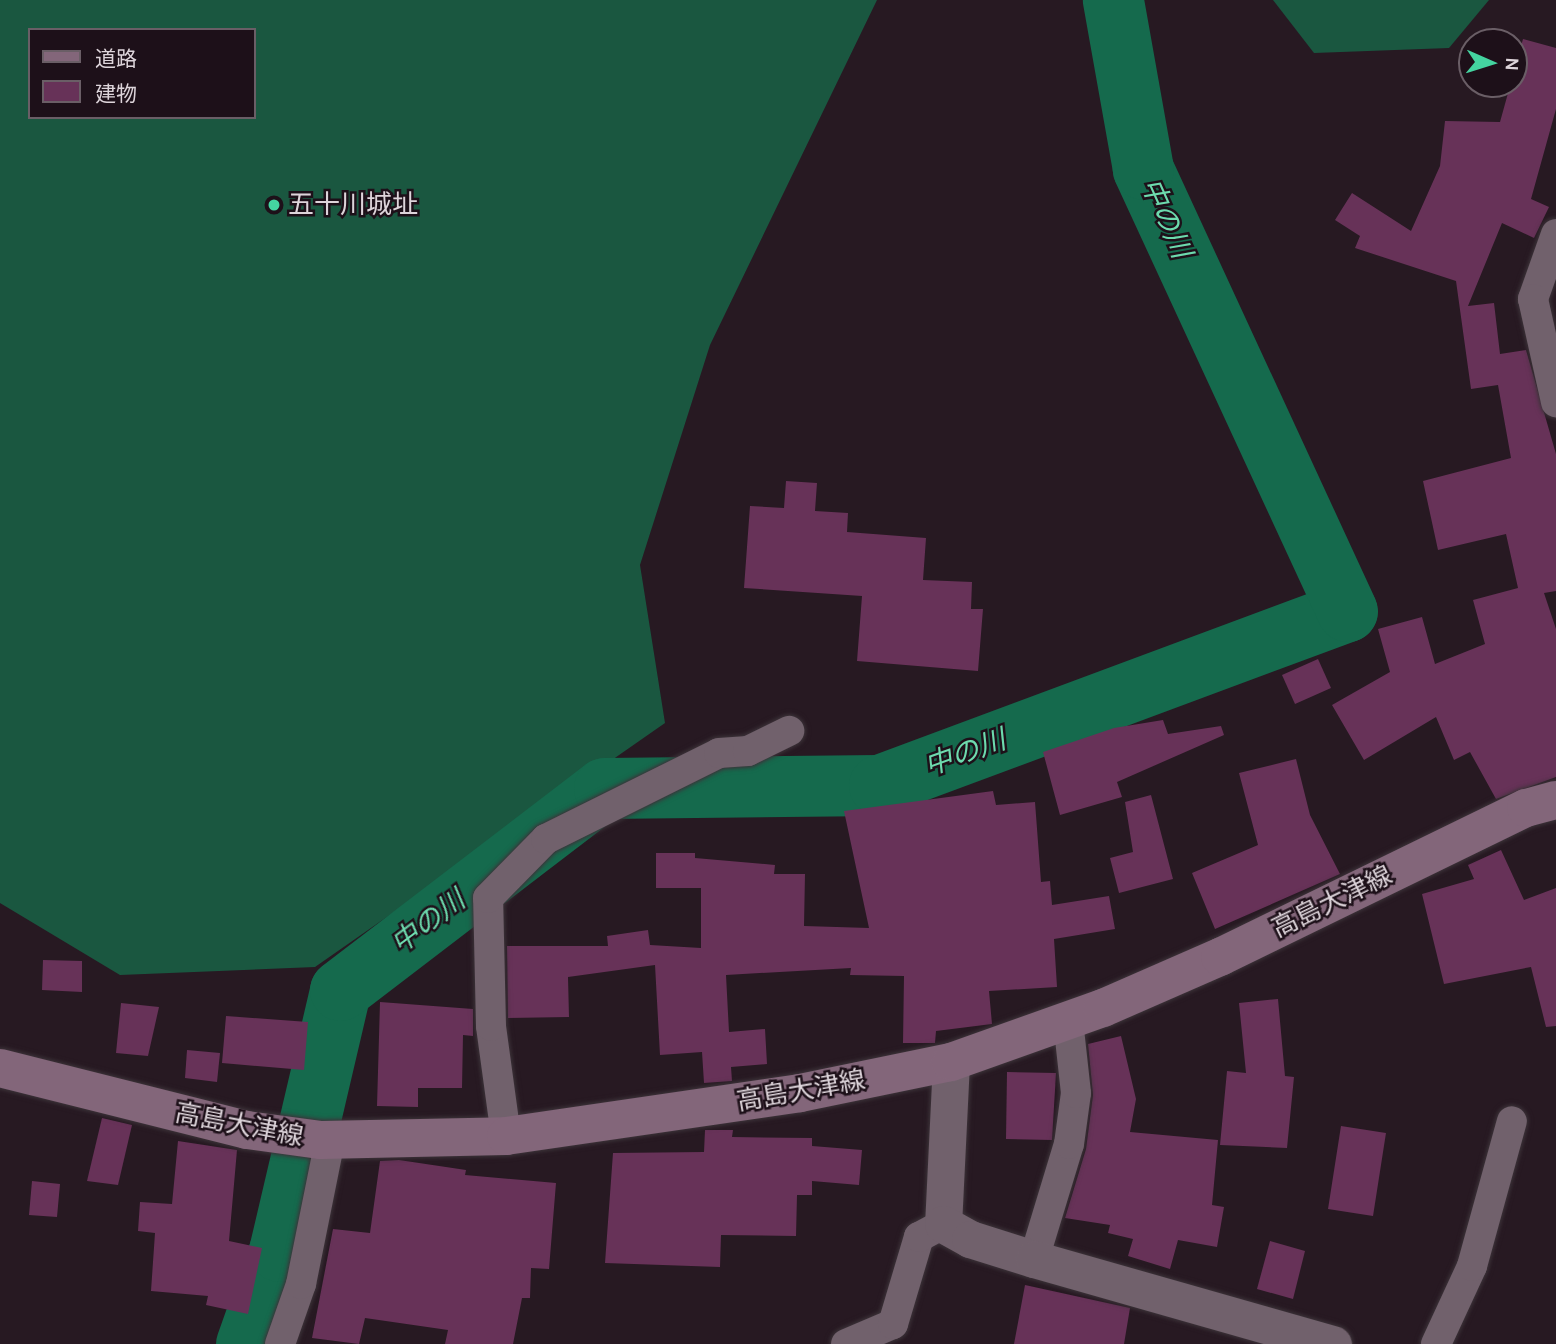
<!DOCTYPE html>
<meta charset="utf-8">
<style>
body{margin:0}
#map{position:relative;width:1556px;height:1344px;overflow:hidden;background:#271922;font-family:Karla,"Noto Sans JP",sans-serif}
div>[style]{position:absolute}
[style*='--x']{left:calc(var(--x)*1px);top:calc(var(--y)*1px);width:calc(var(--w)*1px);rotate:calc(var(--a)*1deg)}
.forest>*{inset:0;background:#1a5740}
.river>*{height:61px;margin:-30.5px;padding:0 30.5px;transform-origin:30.5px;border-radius:30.5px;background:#156a4d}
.building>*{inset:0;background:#673258}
.roads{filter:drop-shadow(0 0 2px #3c3339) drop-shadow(0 0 2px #3c3339)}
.minor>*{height:30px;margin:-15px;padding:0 15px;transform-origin:15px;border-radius:15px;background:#71616c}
.tertiary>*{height:37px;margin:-18.5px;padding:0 18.5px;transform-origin:18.5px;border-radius:18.5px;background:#71616c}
.secondary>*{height:38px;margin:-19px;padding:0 19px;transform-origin:19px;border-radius:19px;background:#83667a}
.dots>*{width:19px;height:19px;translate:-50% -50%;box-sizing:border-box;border:4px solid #1d1019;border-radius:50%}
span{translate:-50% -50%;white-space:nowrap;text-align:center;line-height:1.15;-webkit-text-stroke:5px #1d1019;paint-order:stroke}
.poi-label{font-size:26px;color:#ddd4da}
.left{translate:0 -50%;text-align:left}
.street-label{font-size:26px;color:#ddd4da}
.water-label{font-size:28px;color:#6ddbae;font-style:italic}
.legend{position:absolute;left:28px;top:28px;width:228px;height:91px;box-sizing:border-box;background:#1d1019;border:2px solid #6a5e66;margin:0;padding:9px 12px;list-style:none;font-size:21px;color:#ddd4da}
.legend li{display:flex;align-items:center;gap:14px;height:35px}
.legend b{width:35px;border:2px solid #6a5e66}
.north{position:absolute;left:1458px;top:28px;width:70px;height:70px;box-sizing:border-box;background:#1d1019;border:2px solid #6a5e66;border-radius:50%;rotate:93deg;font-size:19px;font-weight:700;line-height:28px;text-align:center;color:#ddd4da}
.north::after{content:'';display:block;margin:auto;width:24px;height:32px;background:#44d4a0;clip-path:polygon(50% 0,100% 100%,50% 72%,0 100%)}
</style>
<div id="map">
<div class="forest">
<i style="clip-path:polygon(evenodd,0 0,877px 0,710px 345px,640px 565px,665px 723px,315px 967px,120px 975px,0 903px,0 0,30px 30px,254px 30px,254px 117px,30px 117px,30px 30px)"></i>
<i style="clip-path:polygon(1273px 0,1489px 0,1449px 48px,1314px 53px)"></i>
</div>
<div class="river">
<i style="--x:246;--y:1344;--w:99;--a:-70.5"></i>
<i style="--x:279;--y:1251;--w:268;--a:-76.8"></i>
<i style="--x:340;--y:990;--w:332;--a:-37.4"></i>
<i style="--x:604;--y:788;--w:275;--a:-0.6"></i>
<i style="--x:879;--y:785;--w:499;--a:-20.4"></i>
<i style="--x:1347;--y:611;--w:487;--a:-114.8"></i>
<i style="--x:1143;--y:169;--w:172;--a:-100.1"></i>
</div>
<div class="building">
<i style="clip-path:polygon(1523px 39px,1556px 48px,1556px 109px,1531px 199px,1549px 207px,1534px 238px,1502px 223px,1468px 306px,1494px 303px,1500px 354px,1526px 350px,1556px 454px,1556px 591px,1544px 593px,1556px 629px,1556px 777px,1496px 799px,1470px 752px,1454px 760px,1436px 717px,1364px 760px,1332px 705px,1390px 672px,1378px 629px,1422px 617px,1435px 664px,1485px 644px,1473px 600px,1518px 588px,1506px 534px,1438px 550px,1423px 481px,1511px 458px,1498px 385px,1471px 389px,1456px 281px,1355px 248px,1360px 236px,1335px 220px,1352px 193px,1411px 231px,1440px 166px,1445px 121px,1500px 122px)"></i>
<i style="clip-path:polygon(786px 481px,817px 483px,815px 511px,848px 513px,847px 532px,926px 538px,923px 580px,972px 582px,971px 609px,983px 609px,978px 671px,857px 661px,862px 596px,744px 588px,750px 506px,784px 508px)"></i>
<i style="clip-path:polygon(1318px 659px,1331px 688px,1295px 704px,1282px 675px)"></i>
<i style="clip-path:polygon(1163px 720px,1168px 734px,1221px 726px,1224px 735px,1117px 782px,1122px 797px,1060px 815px,1043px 752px,1114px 728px)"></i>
<i style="clip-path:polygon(1296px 759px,1310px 815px,1340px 874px,1215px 929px,1192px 873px,1258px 845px,1239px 773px)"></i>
<i style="clip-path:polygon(993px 791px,996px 805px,1035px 802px,1041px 882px,1050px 881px,1052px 905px,1109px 896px,1115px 929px,1054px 939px,1057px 987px,989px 991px,992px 1024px,936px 1031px,935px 1043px,903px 1043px,904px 976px,850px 975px,851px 968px,726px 975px,729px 1032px,765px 1029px,767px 1064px,731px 1067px,732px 1081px,704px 1083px,702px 1052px,660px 1055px,655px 965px,568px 977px,569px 1017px,508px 1018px,507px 946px,608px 946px,607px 936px,648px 930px,650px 945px,701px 948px,701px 888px,656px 888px,656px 853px,695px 853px,695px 858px,775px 865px,774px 874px,805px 874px,804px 926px,869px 928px,844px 811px)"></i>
<i style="clip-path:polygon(1151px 795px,1173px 879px,1119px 893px,1110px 858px,1133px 852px,1125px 802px)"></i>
<i style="clip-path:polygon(1501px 850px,1524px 900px,1556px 888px,1556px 1026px,1546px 1027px,1531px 967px,1444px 984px,1422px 894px,1474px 879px,1468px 865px)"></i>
<i style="clip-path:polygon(43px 960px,82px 961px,82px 992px,42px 990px)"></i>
<i style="clip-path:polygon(1278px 999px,1285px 1076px,1294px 1077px,1287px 1148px,1220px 1145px,1227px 1071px,1246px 1073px,1239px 1003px)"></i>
<i style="clip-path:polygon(380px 1002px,473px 1009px,473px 1036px,463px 1035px,462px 1088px,418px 1088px,418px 1107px,377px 1106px)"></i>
<i style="clip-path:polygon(121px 1003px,159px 1007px,148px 1056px,116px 1053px)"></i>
<i style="clip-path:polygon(226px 1016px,308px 1022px,304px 1070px,222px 1063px)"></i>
<i style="clip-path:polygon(1121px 1036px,1136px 1099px,1130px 1132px,1218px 1140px,1212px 1205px,1224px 1207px,1217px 1247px,1178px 1240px,1170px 1269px,1128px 1256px,1133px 1239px,1108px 1233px,1110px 1225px,1065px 1218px,1086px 1149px,1093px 1095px,1088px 1044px)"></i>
<i style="clip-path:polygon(187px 1050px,220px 1053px,217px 1082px,185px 1078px)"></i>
<i style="clip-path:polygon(1007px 1072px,1056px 1073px,1052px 1140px,1006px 1139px)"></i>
<i style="clip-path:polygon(102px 1118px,132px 1125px,118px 1185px,87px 1181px)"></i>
<i style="clip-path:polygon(1341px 1126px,1386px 1133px,1373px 1216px,1328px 1209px)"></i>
<i style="clip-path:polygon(705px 1130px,733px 1130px,732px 1137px,812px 1138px,812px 1146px,862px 1150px,859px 1185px,812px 1181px,812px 1195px,797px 1195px,796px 1236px,721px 1235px,720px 1267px,605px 1263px,613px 1153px,704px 1152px)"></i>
<i style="clip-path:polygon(178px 1141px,237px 1150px,229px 1241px,262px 1248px,248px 1314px,206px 1305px,208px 1296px,151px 1291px,155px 1233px,138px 1231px,140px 1202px,172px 1204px)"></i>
<i style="clip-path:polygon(399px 1160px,466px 1170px,465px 1175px,556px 1183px,549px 1269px,531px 1268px,530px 1298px,522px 1298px,513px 1344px,445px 1344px,448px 1330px,365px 1318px,359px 1344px,312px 1338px,333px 1229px,370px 1233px,380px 1161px)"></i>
<i style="clip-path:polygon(32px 1181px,60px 1184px,57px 1217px,29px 1215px)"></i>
<i style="clip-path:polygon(1270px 1241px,1305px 1251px,1293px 1299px,1257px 1289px)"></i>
<i style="clip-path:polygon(1025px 1285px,1130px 1308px,1124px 1344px,1014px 1344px)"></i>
</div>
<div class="roads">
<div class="minor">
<i style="--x:1556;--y:234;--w:69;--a:109.5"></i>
<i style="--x:1533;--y:299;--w:106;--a:77.4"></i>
<i style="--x:506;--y:1136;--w:111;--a:-97.8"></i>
<i style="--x:491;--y:1026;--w:128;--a:-91.3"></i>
<i style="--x:488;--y:898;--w:83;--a:-45.5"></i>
<i style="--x:546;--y:839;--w:193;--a:-26.4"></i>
<i style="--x:719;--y:753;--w:29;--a:-4"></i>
<i style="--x:748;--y:751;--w:46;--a:-26"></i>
<i style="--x:1034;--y:1259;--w:120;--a:-73.1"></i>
<i style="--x:1069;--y:1144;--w:51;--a:-82.2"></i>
<i style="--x:1076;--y:1093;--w:73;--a:-96.3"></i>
<i style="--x:280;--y:1344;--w:64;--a:-70.7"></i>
<i style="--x:301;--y:1284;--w:147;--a:-78.6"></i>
<i style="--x:846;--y:1344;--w:51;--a:-23.1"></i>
<i style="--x:893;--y:1324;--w:91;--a:-73.4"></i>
<i style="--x:919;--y:1237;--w:27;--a:-28"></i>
<i style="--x:1436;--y:1344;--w:86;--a:-65.2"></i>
<i style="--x:1472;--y:1266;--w:150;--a:-74.6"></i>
</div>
<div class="tertiary">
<i style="--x:951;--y:1062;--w:162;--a:92.8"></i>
<i style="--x:943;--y:1224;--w:31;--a:29"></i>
<i style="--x:970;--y:1239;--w:67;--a:17.4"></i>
<i style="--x:1034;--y:1259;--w:311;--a:15.9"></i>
</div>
<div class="secondary">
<i style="--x:0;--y:1068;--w:255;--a:14.1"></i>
<i style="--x:247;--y:1130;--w:75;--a:7.7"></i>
<i style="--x:321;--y:1140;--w:185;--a:-1.2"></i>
<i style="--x:506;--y:1136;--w:297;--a:-8.3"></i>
<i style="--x:800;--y:1093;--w:154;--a:-11.6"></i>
<i style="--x:951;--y:1062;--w:161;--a:-19.6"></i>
<i style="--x:1103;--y:1008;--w:128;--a:-23.6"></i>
<i style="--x:1220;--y:957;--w:340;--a:-26"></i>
<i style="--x:1526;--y:808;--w:31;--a:-15"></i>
</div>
</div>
<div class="dots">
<i style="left:274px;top:205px;background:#44d4a0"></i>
</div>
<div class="poi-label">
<span class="left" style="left:288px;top:205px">五十川城址</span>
</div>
<div class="street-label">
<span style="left:1332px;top:902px;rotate:-26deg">高島大津線</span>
<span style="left:801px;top:1091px;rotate:-10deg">高島大津線</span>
<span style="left:239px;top:1125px;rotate:11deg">高島大津線</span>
</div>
<div class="water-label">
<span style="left:1166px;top:218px;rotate:66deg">中の川</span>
<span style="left:965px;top:753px;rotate:-20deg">中の川</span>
<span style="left:428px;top:922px;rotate:-37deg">中の川</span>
</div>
<ul class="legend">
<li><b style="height:9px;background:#83667a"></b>道路</li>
<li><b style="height:19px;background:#673258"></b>建物</li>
</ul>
<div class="north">N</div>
</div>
